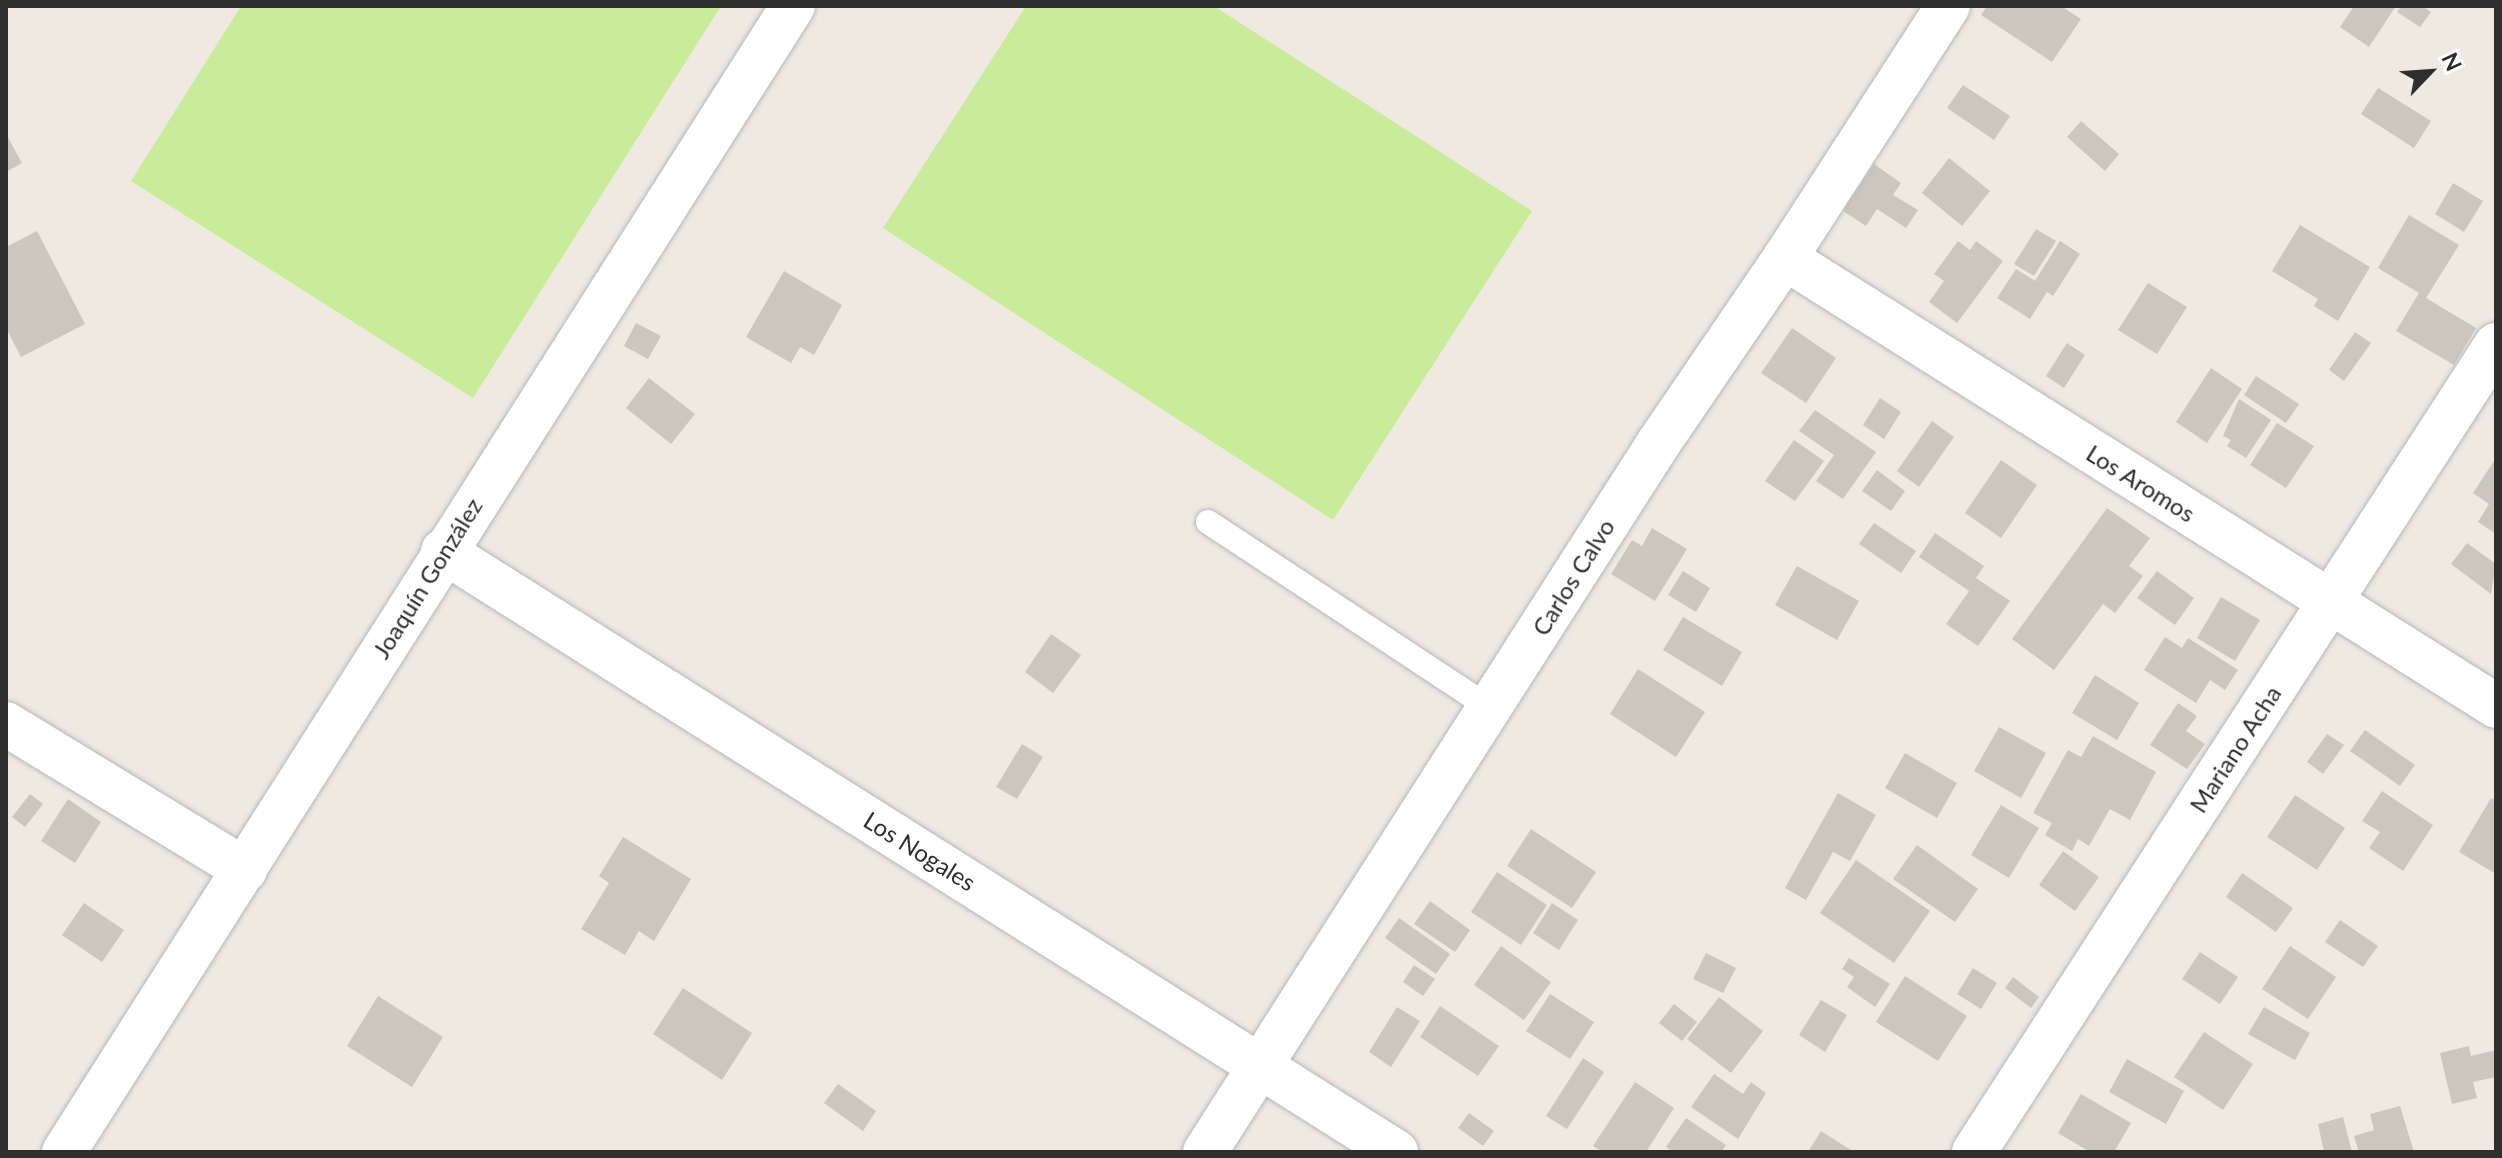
<!DOCTYPE html>
<meta charset="utf-8">
<style>
body{margin:0}
#map{position:relative;width:2502px;height:1158px;overflow:hidden;background:#efe9e1;font-family:Lato,sans-serif}
div>[style]{position:absolute}
[style*='--x']{left:calc(var(--x)*1px);top:calc(var(--y)*1px);width:calc(var(--w)*1px);rotate:calc(var(--a)*1deg)}
.pitch>*{inset:0;background:#c9ec9a}
.building>*{inset:0;background:#cbc7bf}
.roads{filter:drop-shadow(0 0 2px #b4b7c1) drop-shadow(0 0 2px #b4b7c1)}
.lane>*{height:24px;margin:-12px;padding:0 12px;transform-origin:12px;border-radius:12px;background:#fff}
.street>*{height:44px;margin:-22px;padding:0 22px;transform-origin:22px;border-radius:22px;background:#fff}
span{translate:-50% -50%;white-space:nowrap;text-align:center;line-height:1.15;-webkit-text-stroke:8px #fff;paint-order:stroke}
.street-label{font-size:24px;color:#2e2e2e}
.frame{position:absolute;inset:0;border:8px solid #2e2e2e;pointer-events:none}
.north{position:absolute;left:2390px;top:32px;width:80px;height:80px;-webkit-text-stroke:6px #fff;paint-order:stroke;rotate:65deg;font-size:22px;font-weight:700;line-height:32px;text-align:center;color:#2e2e2e}
.north::after{content:'';display:block;margin:auto;width:28px;height:36px;background:#2e2e2e;clip-path:polygon(50% 0,100% 100%,50% 72%,0 100%)}
</style>
<div id="map">
<div class="pitch">
<i style="clip-path:polygon(241px 6px,721px 6px,473px 398px,131px 181px)"></i>
<i style="clip-path:polygon(1026px 6px,1214px 6px,1532px 211px,1333px 520px,883px 228px)"></i>
</div>
<div class="building">
<i style="clip-path:polygon(1987px 6px,2061px 6px,2081px 19px,2052px 62px,1981px 15px)"></i>
<i style="clip-path:polygon(2354px 6px,2396px 6px,2369px 47px,2340px 27px)"></i>
<i style="clip-path:polygon(2402px 6px,2422px 6px,2431px 12px,2420px 27px,2397px 12px)"></i>
<i style="clip-path:polygon(1963px 85px,2010px 116px,1994px 140px,1947px 108px)"></i>
<i style="clip-path:polygon(2378px 88px,2431px 121px,2414px 148px,2361px 114px)"></i>
<i style="clip-path:polygon(2081px 121px,2119px 154px,2105px 171px,2067px 137px)"></i>
<i style="clip-path:polygon(6px 134px,22px 163px,6px 172px)"></i>
<i style="clip-path:polygon(1949px 158px,1990px 191px,1962px 226px,1922px 193px)"></i>
<i style="clip-path:polygon(1874px 164px,1901px 183px,1893px 195px,1918px 210px,1906px 228px,1877px 209px,1866px 226px,1843px 211px)"></i>
<i style="clip-path:polygon(2453px 183px,2483px 201px,2464px 232px,2435px 214px)"></i>
<i style="clip-path:polygon(2409px 215px,2459px 245px,2426px 298px,2476px 328px,2454px 365px,2396px 331px,2419px 293px,2378px 268px)"></i>
<i style="clip-path:polygon(2300px 225px,2370px 267px,2338px 321px,2314px 306px,2318px 299px,2272px 271px)"></i>
<i style="clip-path:polygon(2036px 229px,2056px 241px,2034px 276px,2014px 264px)"></i>
<i style="clip-path:polygon(37px 231px,85px 324px,21px 357px,6px 328px,6px 247px)"></i>
<i style="clip-path:polygon(1958px 241px,1970px 250px,1976px 241px,2003px 261px,1957px 323px,1929px 302px,1944px 281px,1934px 274px)"></i>
<i style="clip-path:polygon(2060px 241px,2080px 254px,2053px 296px,2047px 292px,2030px 319px,1997px 298px,2016px 269px,2035px 281px)"></i>
<i style="clip-path:polygon(784px 271px,842px 305px,814px 355px,800px 347px,791px 363px,746px 337px)"></i>
<i style="clip-path:polygon(2148px 283px,2187px 307px,2157px 354px,2118px 330px)"></i>
<i style="clip-path:polygon(636px 323px,661px 336px,648px 359px,624px 346px)"></i>
<i style="clip-path:polygon(1792px 328px,1836px 358px,1806px 403px,1761px 373px)"></i>
<i style="clip-path:polygon(2355px 332px,2371px 343px,2344px 381px,2329px 370px)"></i>
<i style="clip-path:polygon(2067px 343px,2085px 355px,2064px 388px,2046px 376px)"></i>
<i style="clip-path:polygon(2211px 368px,2242px 389px,2207px 443px,2176px 422px)"></i>
<i style="clip-path:polygon(2256px 376px,2299px 404px,2286px 423px,2244px 395px)"></i>
<i style="clip-path:polygon(649px 378px,695px 414px,671px 444px,626px 408px)"></i>
<i style="clip-path:polygon(1880px 398px,1901px 412px,1884px 439px,1863px 425px)"></i>
<i style="clip-path:polygon(2239px 399px,2271px 420px,2246px 458px,2227px 446px,2231px 440px,2223px 436px)"></i>
<i style="clip-path:polygon(1815px 410px,1876px 452px,1843px 499px,1816px 481px,1834px 455px,1799px 431px)"></i>
<i style="clip-path:polygon(1932px 421px,1954px 437px,1919px 487px,1897px 471px)"></i>
<i style="clip-path:polygon(2277px 423px,2314px 446px,2286px 488px,2250px 465px)"></i>
<i style="clip-path:polygon(1794px 440px,1824px 461px,1795px 501px,1765px 481px)"></i>
<i style="clip-path:polygon(2496px 458px,2496px 534px,2478px 522px,2489px 504px,2473px 493px)"></i>
<i style="clip-path:polygon(2001px 460px,2037px 485px,2001px 538px,1965px 513px)"></i>
<i style="clip-path:polygon(1877px 470px,1905px 491px,1891px 511px,1862px 491px)"></i>
<i style="clip-path:polygon(2107px 508px,2150px 538px,2129px 566px,2143px 576px,2115px 613px,2103px 604px,2054px 670px,2012px 639px)"></i>
<i style="clip-path:polygon(1874px 523px,1916px 551px,1901px 573px,1859px 544px)"></i>
<i style="clip-path:polygon(1652px 528px,1687px 549px,1655px 601px,1611px 574px,1632px 540px,1642px 546px)"></i>
<i style="clip-path:polygon(1935px 533px,1984px 566px,1976px 578px,2010px 601px,1978px 646px,1946px 624px,1969px 591px,1919px 557px)"></i>
<i style="clip-path:polygon(2467px 543px,2496px 564px,2491px 594px,2451px 564px)"></i>
<i style="clip-path:polygon(1797px 566px,1859px 601px,1837px 640px,1775px 605px)"></i>
<i style="clip-path:polygon(1683px 571px,1710px 588px,1696px 612px,1668px 595px)"></i>
<i style="clip-path:polygon(2157px 571px,2194px 598px,2175px 625px,2137px 598px)"></i>
<i style="clip-path:polygon(2221px 597px,2260px 620px,2235px 661px,2197px 638px)"></i>
<i style="clip-path:polygon(1683px 617px,1742px 652px,1722px 686px,1663px 650px)"></i>
<i style="clip-path:polygon(1051px 634px,1081px 655px,1053px 693px,1025px 672px)"></i>
<i style="clip-path:polygon(2165px 637px,2182px 648px,2188px 638px,2238px 670px,2225px 690px,2210px 680px,2196px 703px,2144px 670px)"></i>
<i style="clip-path:polygon(1638px 669px,1705px 712px,1676px 757px,1610px 714px)"></i>
<i style="clip-path:polygon(2095px 675px,2139px 703px,2117px 740px,2072px 713px)"></i>
<i style="clip-path:polygon(2178px 703px,2197px 716px,2186px 731px,2205px 744px,2187px 769px,2150px 745px)"></i>
<i style="clip-path:polygon(1999px 727px,2046px 753px,2021px 798px,1974px 771px)"></i>
<i style="clip-path:polygon(2365px 730px,2415px 765px,2400px 786px,2350px 751px)"></i>
<i style="clip-path:polygon(2327px 734px,2344px 745px,2323px 774px,2307px 762px)"></i>
<i style="clip-path:polygon(2093px 736px,2156px 772px,2130px 820px,2110px 809px,2089px 846px,2078px 839px,2072px 851px,2045px 835px,2052px 823px,2033px 813px,2068px 750px,2081px 757px)"></i>
<i style="clip-path:polygon(1022px 744px,1043px 757px,1017px 799px,996px 787px)"></i>
<i style="clip-path:polygon(1905px 753px,1957px 783px,1937px 818px,1885px 788px)"></i>
<i style="clip-path:polygon(2382px 791px,2433px 825px,2403px 871px,2369px 848px,2380px 832px,2362px 821px)"></i>
<i style="clip-path:polygon(1838px 793px,1876px 815px,1850px 861px,1833px 852px,1806px 900px,1785px 888px)"></i>
<i style="clip-path:polygon(30px 794px,43px 804px,25px 827px,12px 817px)"></i>
<i style="clip-path:polygon(2295px 795px,2345px 828px,2317px 870px,2267px 837px)"></i>
<i style="clip-path:polygon(2491px 798px,2496px 801px,2496px 874px,2459px 852px)"></i>
<i style="clip-path:polygon(68px 799px,101px 822px,75px 863px,41px 841px)"></i>
<i style="clip-path:polygon(2001px 805px,2039px 828px,2009px 878px,1971px 855px)"></i>
<i style="clip-path:polygon(1531px 829px,1596px 872px,1572px 908px,1507px 866px)"></i>
<i style="clip-path:polygon(623px 837px,691px 879px,654px 941px,639px 931px,625px 955px,581px 929px,609px 883px,599px 876px)"></i>
<i style="clip-path:polygon(1917px 845px,1978px 889px,1955px 922px,1893px 879px)"></i>
<i style="clip-path:polygon(2063px 851px,2099px 877px,2075px 911px,2039px 885px)"></i>
<i style="clip-path:polygon(1856px 860px,1930px 911px,1894px 963px,1820px 913px)"></i>
<i style="clip-path:polygon(1497px 872px,1547px 905px,1521px 945px,1471px 912px)"></i>
<i style="clip-path:polygon(2242px 873px,2293px 908px,2276px 932px,2226px 897px)"></i>
<i style="clip-path:polygon(1430px 901px,1470px 930px,1455px 952px,1414px 924px)"></i>
<i style="clip-path:polygon(84px 903px,124px 930px,102px 962px,62px 935px)"></i>
<i style="clip-path:polygon(1552px 903px,1578px 920px,1559px 950px,1533px 933px)"></i>
<i style="clip-path:polygon(1399px 918px,1450px 954px,1436px 974px,1385px 938px)"></i>
<i style="clip-path:polygon(2340px 920px,2378px 946px,2363px 967px,2325px 942px)"></i>
<i style="clip-path:polygon(1501px 946px,1551px 982px,1524px 1020px,1474px 985px)"></i>
<i style="clip-path:polygon(2290px 946px,2336px 977px,2308px 1019px,2262px 989px)"></i>
<i style="clip-path:polygon(2200px 952px,2238px 977px,2220px 1004px,2182px 979px)"></i>
<i style="clip-path:polygon(1706px 953px,1736px 968px,1723px 993px,1693px 979px)"></i>
<i style="clip-path:polygon(1849px 958px,1890px 984px,1875px 1007px,1847px 987px,1854px 977px,1842px 969px)"></i>
<i style="clip-path:polygon(1414px 965px,1435px 979px,1423px 996px,1403px 982px)"></i>
<i style="clip-path:polygon(1973px 968px,1997px 983px,1981px 1009px,1957px 994px)"></i>
<i style="clip-path:polygon(1905px 976px,1967px 1016px,1938px 1061px,1876px 1022px)"></i>
<i style="clip-path:polygon(2013px 977px,2039px 997px,2031px 1008px,2005px 988px)"></i>
<i style="clip-path:polygon(683px 988px,752px 1033px,722px 1080px,653px 1034px)"></i>
<i style="clip-path:polygon(1550px 994px,1594px 1022px,1570px 1059px,1526px 1031px)"></i>
<i style="clip-path:polygon(378px 996px,443px 1037px,412px 1087px,347px 1046px)"></i>
<i style="clip-path:polygon(1719px 997px,1763px 1031px,1731px 1073px,1687px 1039px)"></i>
<i style="clip-path:polygon(1821px 1000px,1847px 1015px,1825px 1052px,1799px 1035px)"></i>
<i style="clip-path:polygon(1674px 1004px,1697px 1022px,1682px 1041px,1659px 1023px)"></i>
<i style="clip-path:polygon(1440px 1006px,1499px 1046px,1478px 1076px,1420px 1037px)"></i>
<i style="clip-path:polygon(1397px 1007px,1420px 1021px,1391px 1067px,1369px 1052px)"></i>
<i style="clip-path:polygon(2264px 1007px,2310px 1033px,2295px 1060px,2248px 1034px)"></i>
<i style="clip-path:polygon(2204px 1032px,2253px 1064px,2223px 1110px,2174px 1077px)"></i>
<i style="clip-path:polygon(2469px 1046px,2471px 1056px,2496px 1050px,2496px 1077px,2473px 1082px,2477px 1098px,2452px 1104px,2440px 1053px)"></i>
<i style="clip-path:polygon(1583px 1058px,1604px 1072px,1567px 1129px,1546px 1116px)"></i>
<i style="clip-path:polygon(2127px 1059px,2184px 1091px,2166px 1124px,2109px 1092px)"></i>
<i style="clip-path:polygon(1714px 1074px,1743px 1094px,1751px 1082px,1766px 1093px,1738px 1139px,1691px 1107px)"></i>
<i style="clip-path:polygon(1635px 1082px,1674px 1108px,1646px 1152px,1603px 1152px,1593px 1146px)"></i>
<i style="clip-path:polygon(838px 1084px,876px 1111px,863px 1131px,824px 1103px)"></i>
<i style="clip-path:polygon(2081px 1094px,2131px 1123px,2114px 1152px,2090px 1152px,2058px 1133px)"></i>
<i style="clip-path:polygon(2400px 1106px,2414px 1152px,2359px 1152px,2354px 1136px,2374px 1130px,2370px 1114px)"></i>
<i style="clip-path:polygon(1469px 1113px,1494px 1131px,1483px 1146px,1458px 1128px)"></i>
<i style="clip-path:polygon(2343px 1117px,2352px 1152px,2324px 1152px,2318px 1124px)"></i>
<i style="clip-path:polygon(1686px 1118px,1726px 1145px,1721px 1152px,1673px 1152px,1666px 1147px)"></i>
<i style="clip-path:polygon(1821px 1131px,1854px 1152px,1808px 1152px)"></i>
</div>
<div class="roads">
<div class="lane">
<i style="--x:1208;--y:522;--w:338;--a:33.4"></i>
</div>
<div class="street">
<i style="--x:1785;--y:258;--w:840;--a:32.21"></i>
<i style="--x:443;--y:551;--w:1127;--a:32.24"></i>
<i style="--x:6;--y:724;--w:280;--a:31.4"></i>
<i style="--x:64;--y:1152;--w:1358;--a:-57.54"></i>
<i style="--x:1205;--y:1152;--w:841;--a:-57.39"></i>
<i style="--x:1658;--y:444;--w:225;--a:-55.7"></i>
<i style="--x:1785;--y:258;--w:300;--a:-57.1"></i>
<i style="--x:1974;--y:1152;--w:961;--a:-57.1"></i>
</div>
</div>
<div class="street-label">
<span style="left:2141px;top:483px;rotate:32deg">Los Aromos</span>
<span style="left:1573px;top:577px;rotate:-58deg">Carlos Calvo</span>
<span style="left:427px;top:578px;rotate:-58deg">Joaquín González</span>
<span style="left:2235px;top:749px;rotate:-57deg">Mariano Acha</span>
<span style="left:920px;top:851px;rotate:32deg">Los Nogales</span>
</div>
<div class="frame"></div>
<div class="north">N</div>
</div>
